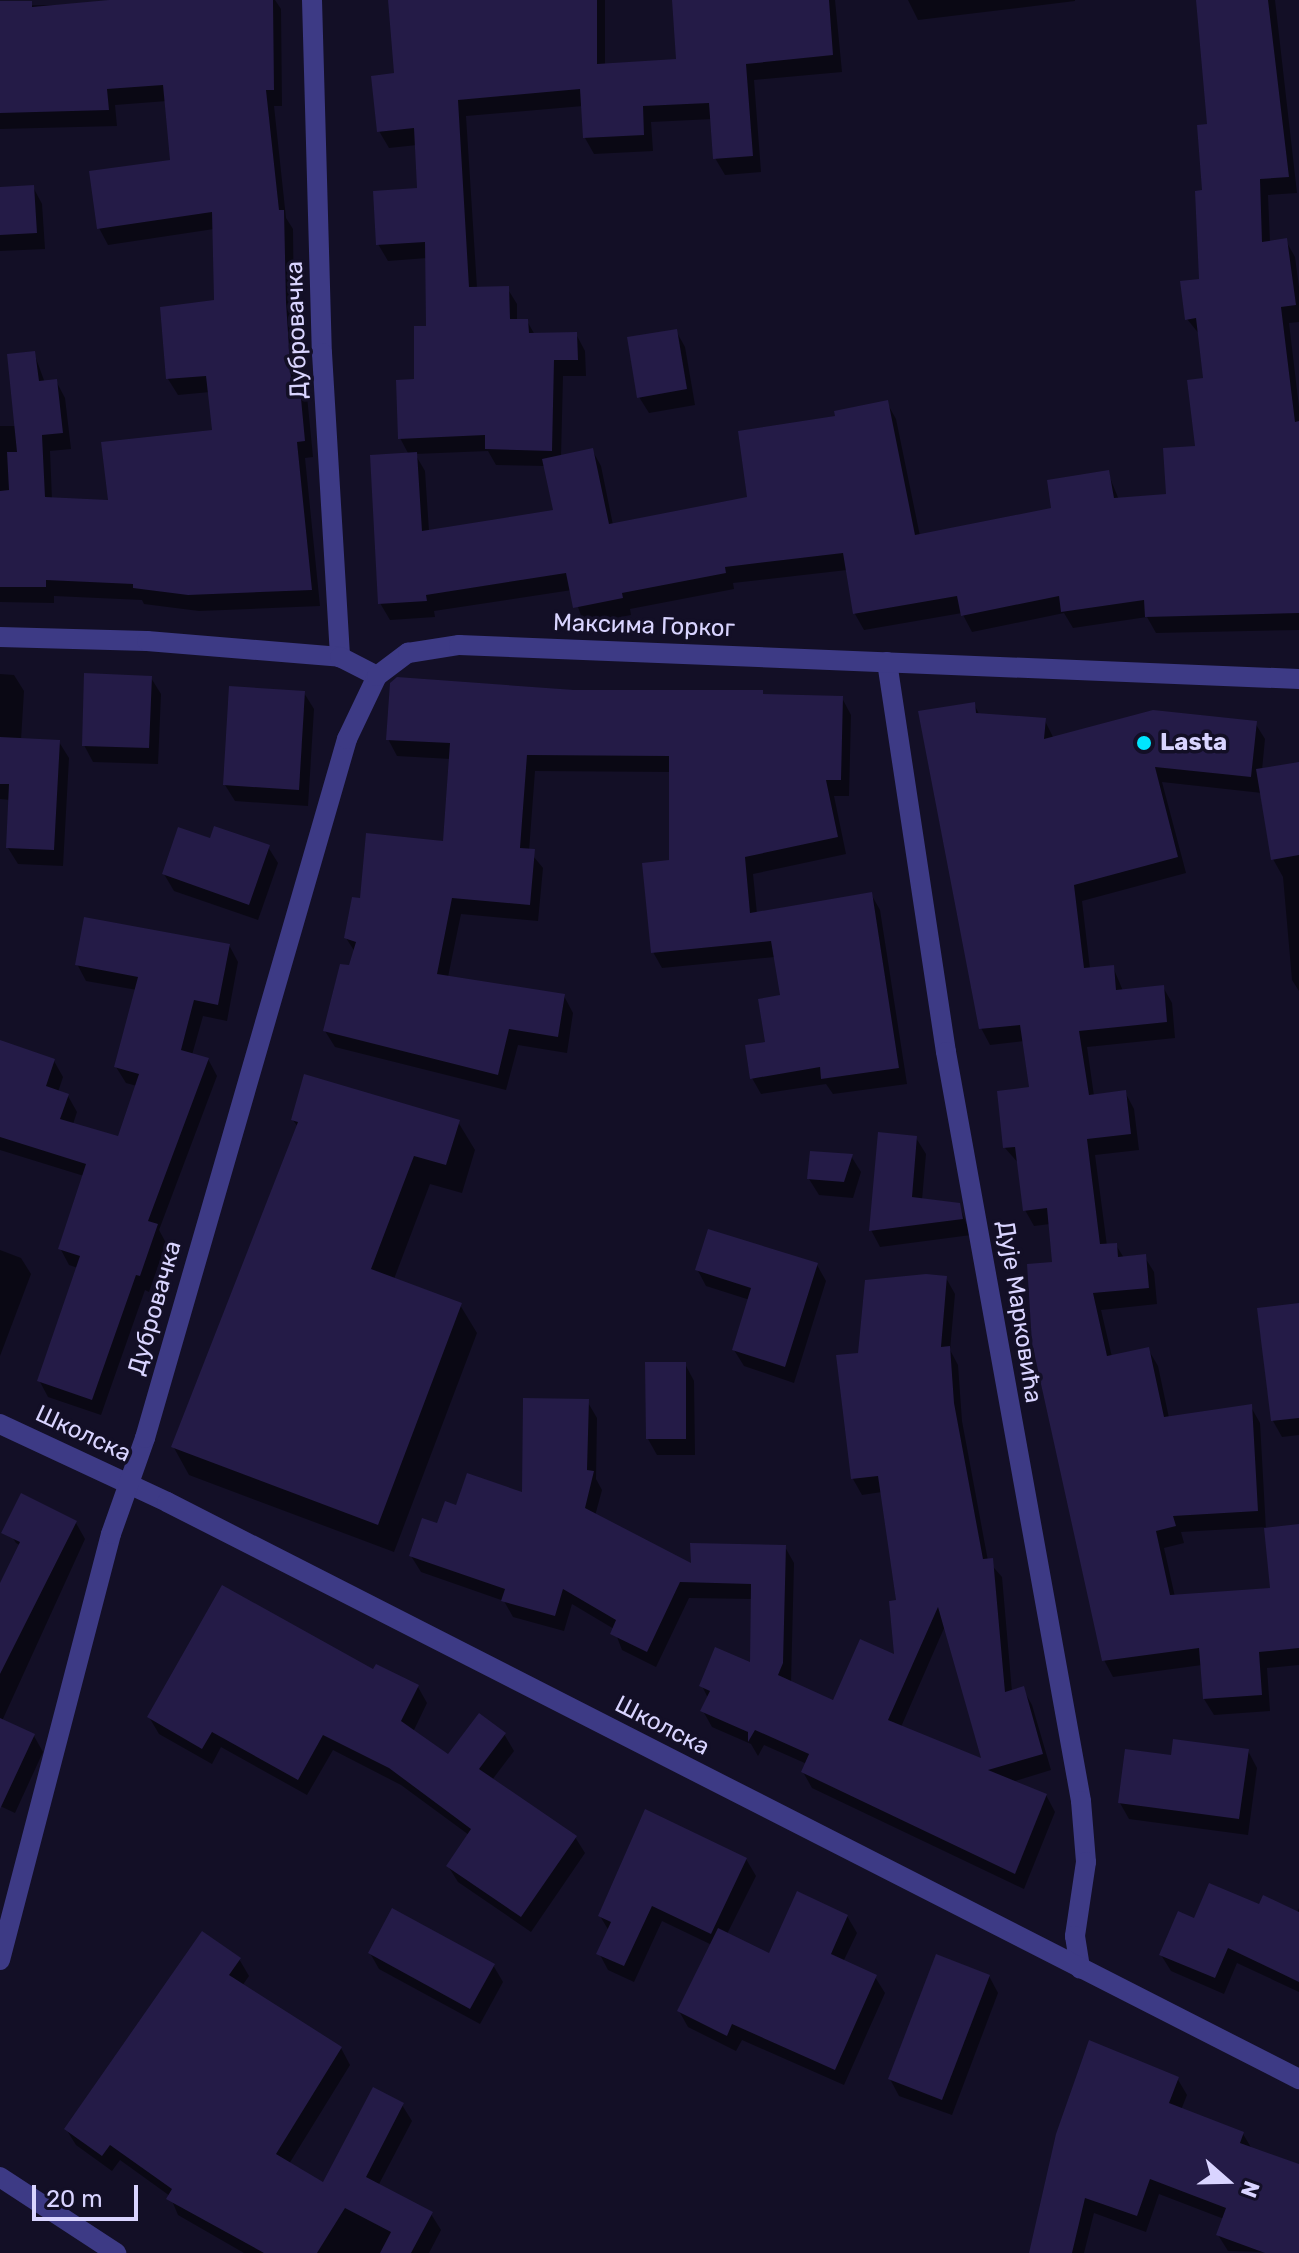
<!DOCTYPE html>
<meta charset="utf-8">
<style>
body{margin:0}
#map{position:relative;width:1299px;height:2253px;overflow:hidden;background:#130f26;font-family:Rubik,sans-serif}
div>[style]{position:absolute}
[style*='--x']{left:calc(var(--x)*1px);top:calc(var(--y)*1px);width:calc(var(--w)*1px);rotate:calc(var(--a)*1deg)}
.shadow>*{inset:0;background:#0007}
.building>*{inset:0;background:#241b47}
.minor>*{height:20px;margin:-10px;padding:0 10px;transform-origin:10px;border-radius:10px;background:#3d3a85}
.dots>*{width:22px;height:22px;translate:-50% -50%;box-sizing:border-box;border:4px solid #130f26;border-radius:50%}
span{translate:-50% -50%;white-space:nowrap;text-align:center;line-height:1.15;-webkit-text-stroke:7px #130f26;paint-order:stroke}
.street-label{font-size:24px;color:#d9d4ff}
.poi-label{font-size:24px;color:#d9d4ff;font-weight:700}
.left{translate:0 -50%;text-align:left}
.north{position:absolute;left:1187px;top:2141px;width:80px;height:80px;-webkit-text-stroke:6px #130f26;paint-order:stroke;rotate:110deg;font-size:22px;font-weight:700;line-height:32px;text-align:center;color:#d9d4ff}
.north::after{content:'';display:block;margin:auto;width:28px;height:36px;background:#d9d4ff;clip-path:polygon(50% 0,100% 100%,50% 72%,0 100%)}
.scale{position:absolute;left:32px;top:2185px;width:106px;height:36px;box-sizing:border-box;border:4px solid #d9d4ff;border-top:0;padding-left:10px;font-size:24px;line-height:28px;white-space:nowrap;color:#d9d4ff;-webkit-text-stroke:6px #130f26;paint-order:stroke}
</style>
<div id="map">
<div class="shadow">
<i style="clip-path:polygon(111px 0,275px 0,281px 9px,282px 106px,274px 106px,286px 218px,293px 229px,294px 320px,298px 381px,307px 396px,313px 457px,305px 458px,320px 606px,199px 611px,144px 604px,142px 600px,54px 596px,54px 603px,0 602px,0 426px,16px 426px,34px 353px,45px 383px,56px 381px,65px 398px,71px 449px,50px 451px,52px 500px,110px 502px,214px 432px,210px 392px,178px 395px,168px 379px,216px 302px,214px 229px,108px 245px,99px 228px,172px 161px,167px 101px,115px 105px,117px 126px,0 129px,0 6px,112px 4px)"></i>
<i style="clip-path:polygon(evenodd,390px 0,605px 0,605px 65px,678px 61px,674px 0,835px 0,842px 72px,754px 80px,761px 172px,725px 175px,715px 158px,713px 119px,651px 122px,653px 151px,594px 154px,585px 138px,583px 106px,466px 116px,477px 288px,507px 288px,517px 304px,517px 321px,527px 321px,535px 335px,576px 334px,585px 351px,586px 376px,563px 376px,561px 457px,592px 450px,601px 466px,613px 525px,749px 499px,838px 418px,887px 403px,896px 419px,920px 536px,1053px 509px,1108px 473px,1119px 500px,1169px 496px,1197px 447px,1205px 380px,1200px 335px,1187px 319px,1201px 281px,1209px 126px,1197px 0,1275px 0,1297px 193px,1268px 195px,1270px 243px,1286px 241px,1295px 257px,1299px 287px,1299px 322px,1289px 323px,1299px 407px,1299px 630px,1156px 633px,1147px 617px,1073px 628px,1064px 613px,972px 632px,962px 613px,864px 630px,855px 614px,847px 570px,733px 583px,734px 589px,630px 609px,631px 615px,584px 624px,572px 590px,434px 611px,435px 617px,390px 620px,380px 603px,409px 455px,400px 438px,428px 328px,427px 258px,388px 261px,378px 244px,419px 190px,417px 145px,389px 148px,379px 131px,396px 75px,390px 0,488px 451px,496px 465px,546px 466px,556px 511px,429px 531px,425px 471px,415px 454px,488px 451px)"></i>
<i style="clip-path:polygon(908px 0,1075px 0,1075px 1px,918px 20px)"></i>
<i style="clip-path:polygon(33px 187px,42px 204px,45px 249px,0 251px,0 189px)"></i>
<i style="clip-path:polygon(676px 331px,685px 347px,695px 405px,649px 413px,639px 397px)"></i>
<i style="clip-path:polygon(0 674px,14px 675px,24px 691px,21px 740px,59px 742px,69px 758px,63px 866px,18px 864px,8px 848px,11px 800px,0 799px)"></i>
<i style="clip-path:polygon(151px 678px,161px 694px,158px 764px,93px 762px,84px 745px)"></i>
<i style="clip-path:polygon(574px 692px,842px 698px,851px 715px,849px 796px,834px 796px,846px 854px,753px 874px,757px 914px,871px 894px,880px 910px,907px 1084px,833px 1094px,826px 1084px,761px 1094px,752px 1078px,782px 997px,775px 957px,662px 968px,653px 952px,671px 862px,671px 772px,535px 771px,529px 851px,543px 868px,538px 921px,461px 914px,448px 977px,564px 996px,573px 1013px,567px 1053px,518px 1045px,506px 1090px,335px 1047px,325px 1031px,351px 968px,355px 952px,346px 938px,361px 901px,445px 843px,451px 759px,397px 756px,388px 739px)"></i>
<i style="clip-path:polygon(304px 693px,314px 709px,308px 806px,235px 801px,225px 785px)"></i>
<i style="clip-path:polygon(evenodd,974px 704px,980px 716px,1044px 719px,1054px 739px,1255px 723px,1265px 739px,1262px 770px,1299px 764px,1299px 991px,1292px 980px,1283px 877px,1273px 859px,1262px 793px,1162px 782px,1186px 873px,1082px 901px,1090px 969px,1113px 967px,1123px 991px,1163px 987px,1172px 1003px,1175px 1038px,1087px 1047px,1094px 1096px,1125px 1092px,1134px 1109px,1139px 1150px,1095px 1155px,1107px 1246px,1116px 1245px,1124px 1258px,1144px 1256px,1154px 1272px,1157px 1304px,1101px 1310px,1112px 1357px,1148px 1349px,1158px 1366px,1169px 1418px,1251px 1407px,1260px 1423px,1266px 1530px,1299px 1526px,1299px 1665px,1267px 1668px,1270px 1711px,1214px 1715px,1204px 1699px,1202px 1665px,1113px 1677px,1104px 1660px,1050px 1224px,1034px 1226px,1025px 1210px,1019px 1164px,1005px 1148px,1032px 1089px,1024px 1041px,990px 1045px,981px 1028px,974px 704px,1266px 1527px,1272px 1590px,1175px 1597px,1164px 1548px,1184px 1543px,1181px 1532px,1266px 1527px)"></i>
<i style="clip-path:polygon(211px 841px,268px 847px,278px 863px,258px 920px,174px 891px,164px 874px)"></i>
<i style="clip-path:polygon(229px 945px,238px 962px,227px 1021px,203px 1016px,192px 1055px,208px 1059px,217px 1076px,159px 1230px,166px 1243px,149px 1292px,145px 1290px,101px 1415px,48px 1397px,39px 1380px,78px 1268px,69px 1265px,60px 1248px,84px 1176px,0 1150px,0 1057px,54px 1061px,63px 1077px,58px 1092px,68px 1096px,77px 1112px,73px 1124px,119px 1138px,137px 1086px,126px 1083px,116px 1067px,137px 990px,86px 981px,77px 964px)"></i>
<i style="clip-path:polygon(293px 1120px,458px 1122px,475px 1150px,462px 1193px,430px 1184px,394px 1279px,460px 1305px,477px 1333px,394px 1552px,189px 1475px,173px 1446px,298px 1127px)"></i>
<i style="clip-path:polygon(916px 1138px,926px 1154px,922px 1200px,959px 1205px,971px 1235px,880px 1247px,871px 1230px)"></i>
<i style="clip-path:polygon(851px 1156px,861px 1172px,853px 1198px,819px 1195px,809px 1179px)"></i>
<i style="clip-path:polygon(0 1250px,21px 1258px,31px 1274px,0 1356px)"></i>
<i style="clip-path:polygon(817px 1265px,826px 1281px,794px 1383px,744px 1366px,734px 1350px,750px 1300px,706px 1286px,697px 1269px)"></i>
<i style="clip-path:polygon(evenodd,946px 1278px,955px 1294px,950px 1350px,958px 1365px,962px 1421px,988px 1561px,1002px 1577px,1012px 1692px,1023px 1689px,1032px 1705px,1051px 1770px,1012px 1782px,1046px 1795px,1055px 1812px,1024px 1889px,812px 1788px,803px 1772px,807px 1764px,764px 1745px,758px 1756px,751px 1744px,712px 1727px,703px 1711px,708px 1698px,702px 1686px,752px 1665px,753px 1599px,689px 1598px,656px 1667px,622px 1650px,614px 1629px,572px 1604px,564px 1631px,513px 1617px,504px 1601px,421px 1572px,411px 1556px,457px 1508px,524px 1495px,587px 1401px,597px 1418px,596px 1479px,602px 1490px,595px 1516px,693px 1567px,785px 1547px,794px 1563px,791px 1683px,834px 1702px,896px 1657px,898px 1602px,882px 1492px,862px 1495px,853px 1479px,860px 1355px,946px 1278px,945px 1626px,984px 1761px,901px 1727px,945px 1626px)"></i>
<i style="clip-path:polygon(1299px 1305px,1299px 1435px,1282px 1437px,1273px 1421px)"></i>
<i style="clip-path:polygon(685px 1364px,694px 1381px,695px 1455px,657px 1455px,648px 1439px)"></i>
<i style="clip-path:polygon(76px 1523px,85px 1539px,2px 1721px,34px 1736px,43px 1752px,15px 1813px,0 1806px,0 1621px,33px 1552px,16px 1543px,6px 1527px)"></i>
<i style="clip-path:polygon(374px 1672px,418px 1687px,427px 1703px,413px 1732px,448px 1757px,504px 1734px,514px 1751px,492px 1780px,575px 1837px,585px 1853px,531px 1932px,458px 1882px,448px 1866px,469px 1835px,401px 1785px,333px 1750px,307px 1795px,221px 1747px,212px 1764px,159px 1734px,149px 1717px)"></i>
<i style="clip-path:polygon(1248px 1751px,1257px 1768px,1248px 1835px,1129px 1819px,1120px 1803px,1173px 1757px)"></i>
<i style="clip-path:polygon(746px 1859px,756px 1876px,727px 1934px,770px 1956px,847px 1916px,857px 1933px,843px 1962px,875px 1977px,885px 1993px,844px 2085px,742px 2040px,736px 2051px,688px 2027px,679px 2011px,712px 1945px,662px 1921px,634px 1982px,608px 1970px,599px 1953px,609px 1931px,600px 1916px)"></i>
<i style="clip-path:polygon(1260px 1907px,1297px 1913px,1299px 1908px,1299px 1992px,1237px 1963px,1224px 1994px,1171px 1971px,1161px 1955px,1196px 1921px)"></i>
<i style="clip-path:polygon(370px 1953px,493px 1965px,503px 1982px,480px 2024px,379px 1969px)"></i>
<i style="clip-path:polygon(239px 1959px,249px 1976px,242px 1986px,341px 2048px,350px 2065px,289px 2164px,324px 2185px,402px 2105px,412px 2121px,378px 2186px,431px 2214px,441px 2230px,429px 2253px,244px 2253px,178px 2215px,170px 2196px,120px 2160px,112px 2171px,76px 2145px,66px 2129px)"></i>
<i style="clip-path:polygon(989px 1976px,998px 1993px,952px 2115px,899px 2096px,890px 2079px)"></i>
<i style="clip-path:polygon(1177px 2078px,1187px 2095px,1181px 2110px,1243px 2134px,1252px 2149px,1299px 2166px,1299px 2253px,1228px 2251px,1218px 2235px,1224px 2219px,1159px 2194px,1146px 2232px,1094px 2213px,1084px 2253px,1031px 2253px)"></i>
</div>
<div class="building">
<i style="clip-path:polygon(109px 0,273px 0,274px 90px,266px 90px,279px 210px,284px 210px,286px 302px,291px 378px,299px 377px,305px 441px,297px 442px,312px 590px,188px 595px,133px 588px,133px 584px,46px 580px,46px 587px,0 587px,0 491px,9px 490px,7px 452px,17px 452px,7px 354px,35px 351px,39px 381px,57px 379px,63px 433px,42px 435px,45px 497px,108px 500px,101px 442px,212px 430px,206px 376px,166px 379px,160px 307px,214px 300px,212px 212px,97px 229px,89px 171px,170px 160px,163px 85px,107px 89px,109px 110px,0 113px,0 1px,32px 1px,32px 7px)"></i>
<i style="clip-path:polygon(388px 0,597px 0,597px 64px,676px 59px,672px 0,829px 0,833px 55px,746px 64px,753px 156px,713px 159px,709px 103px,643px 106px,644px 135px,583px 138px,580px 89px,458px 100px,469px 287px,509px 286px,510px 319px,528px 319px,529px 333px,577px 332px,578px 360px,554px 360px,552px 451px,485px 449px,485px 435px,398px 439px,396px 380px,414px 379px,414px 326px,426px 326px,425px 242px,376px 245px,373px 191px,417px 188px,414px 128px,377px 132px,371px 76px,394px 73px)"></i>
<i style="clip-path:polygon(1196px 0,1268px 0,1289px 177px,1260px 179px,1262px 242px,1287px 238px,1296px 305px,1281px 307px,1295px 422px,1299px 421px,1299px 613px,1145px 617px,1144px 600px,1061px 612px,1059px 596px,961px 616px,957px 596px,853px 614px,843px 553px,725px 567px,726px 573px,622px 593px,623px 598px,573px 608px,566px 573px,426px 595px,427px 601px,378px 604px,370px 455px,417px 452px,422px 531px,553px 510px,542px 459px,593px 448px,609px 524px,747px 497px,738px 431px,835px 416px,834px 411px,888px 400px,915px 535px,1051px 508px,1047px 480px,1109px 470px,1114px 498px,1166px 494px,1163px 448px,1195px 446px,1187px 380px,1203px 378px,1196px 318px,1185px 320px,1180px 281px,1199px 279px,1195px 191px,1202px 190px,1197px 125px,1207px 124px)"></i>
<i style="clip-path:polygon(34px 185px,37px 233px,0 235px,0 187px)"></i>
<i style="clip-path:polygon(677px 329px,687px 389px,637px 398px,627px 337px)"></i>
<i style="clip-path:polygon(84px 673px,152px 676px,149px 748px,82px 746px)"></i>
<i style="clip-path:polygon(397px 677px,574px 690px,763px 690px,763px 694px,843px 696px,841px 780px,826px 780px,838px 837px,745px 857px,750px 913px,872px 892px,899px 1068px,821px 1079px,820px 1067px,750px 1079px,745px 1045px,765px 1042px,758px 999px,780px 995px,771px 941px,651px 953px,642px 863px,669px 860px,669px 756px,527px 755px,520px 848px,535px 849px,530px 905px,452px 898px,437px 974px,565px 994px,558px 1037px,509px 1029px,498px 1075px,323px 1031px,340px 964px,349px 965px,356px 942px,344px 938px,352px 897px,360px 898px,366px 833px,443px 841px,450px 743px,386px 740px,390px 683px)"></i>
<i style="clip-path:polygon(229px 686px,305px 691px,299px 790px,223px 785px)"></i>
<i style="clip-path:polygon(975px 702px,976px 713px,1046px 718px,1044px 739px,1153px 710px,1257px 721px,1251px 777px,1155px 767px,1178px 857px,1074px 885px,1084px 968px,1114px 965px,1116px 990px,1164px 985px,1167px 1022px,1079px 1031px,1089px 1095px,1126px 1090px,1131px 1134px,1087px 1139px,1100px 1244px,1117px 1243px,1118px 1257px,1146px 1254px,1149px 1288px,1093px 1293px,1107px 1356px,1149px 1347px,1164px 1417px,1252px 1404px,1258px 1511px,1173px 1516px,1176px 1526px,1156px 1531px,1170px 1595px,1270px 1588px,1264px 1528px,1299px 1524px,1299px 1648px,1259px 1652px,1262px 1695px,1203px 1699px,1199px 1648px,1102px 1661px,1032px 1343px,1027px 1264px,1052px 1262px,1047px 1208px,1023px 1211px,1015px 1147px,1003px 1148px,997px 1091px,1029px 1087px,1020px 1025px,979px 1029px,918px 711px)"></i>
<i style="clip-path:polygon(0 737px,60px 740px,54px 850px,6px 848px,9px 784px,0 784px)"></i>
<i style="clip-path:polygon(1299px 762px,1299px 855px,1271px 860px,1256px 769px)"></i>
<i style="clip-path:polygon(214px 826px,270px 845px,249px 905px,162px 874px,178px 827px,210px 838px)"></i>
<i style="clip-path:polygon(84px 917px,230px 944px,218px 1005px,194px 1000px,181px 1050px,209px 1058px,148px 1221px,158px 1224px,140px 1276px,136px 1275px,92px 1400px,37px 1381px,80px 1256px,58px 1249px,86px 1164px,0 1137px,0 1040px,55px 1059px,46px 1086px,69px 1094px,60px 1119px,118px 1136px,139px 1074px,114px 1067px,138px 977px,75px 965px)"></i>
<i style="clip-path:polygon(304px 1074px,460px 1120px,446px 1165px,414px 1156px,371px 1269px,462px 1303px,378px 1525px,171px 1447px,298px 1122px,291px 1120px)"></i>
<i style="clip-path:polygon(878px 1132px,917px 1136px,912px 1197px,960px 1203px,963px 1219px,869px 1231px)"></i>
<i style="clip-path:polygon(810px 1151px,853px 1154px,844px 1182px,807px 1179px)"></i>
<i style="clip-path:polygon(708px 1229px,818px 1263px,785px 1367px,732px 1350px,751px 1288px,695px 1270px)"></i>
<i style="clip-path:polygon(evenodd,926px 1274px,947px 1276px,941px 1347px,950px 1346px,954px 1403px,983px 1559px,993px 1558px,1005px 1692px,1024px 1686px,1043px 1754px,988px 1770px,1047px 1794px,1015px 1874px,801px 1772px,809px 1754px,755px 1730px,748px 1742px,748px 1732px,700px 1711px,710px 1691px,699px 1686px,715px 1647px,750px 1662px,751px 1584px,680px 1582px,647px 1652px,610px 1634px,616px 1620px,563px 1589px,555px 1616px,501px 1601px,505px 1589px,409px 1556px,422px 1518px,437px 1523px,445px 1501px,456px 1505px,467px 1473px,522px 1492px,523px 1398px,589px 1399px,587px 1470px,594px 1471px,585px 1508px,691px 1563px,690px 1543px,786px 1545px,783px 1663px,778px 1675px,833px 1700px,860px 1639px,894px 1654px,889px 1601px,896px 1600px,878px 1476px,851px 1479px,836px 1355px,858px 1353px,865px 1280px,926px 1274px,938px 1607px,981px 1758px,888px 1720px,938px 1607px)"></i>
<i style="clip-path:polygon(1299px 1303px,1299px 1418px,1271px 1421px,1257px 1308px)"></i>
<i style="clip-path:polygon(645px 1362px,686px 1362px,686px 1439px,646px 1439px)"></i>
<i style="clip-path:polygon(21px 1493px,77px 1521px,0 1674px,0 1583px,20px 1542px,1px 1533px)"></i>
<i style="clip-path:polygon(222px 1585px,373px 1669px,376px 1664px,419px 1685px,401px 1721px,448px 1754px,479px 1713px,506px 1733px,479px 1769px,577px 1836px,521px 1917px,446px 1866px,471px 1829px,389px 1768px,323px 1735px,298px 1780px,212px 1732px,202px 1749px,147px 1717px)"></i>
<i style="clip-path:polygon(0 1718px,35px 1734px,0 1809px)"></i>
<i style="clip-path:polygon(1173px 1739px,1249px 1749px,1239px 1819px,1118px 1803px,1125px 1749px,1171px 1755px)"></i>
<i style="clip-path:polygon(645px 1809px,747px 1858px,711px 1934px,652px 1906px,624px 1966px,596px 1954px,611px 1922px,598px 1916px)"></i>
<i style="clip-path:polygon(1209px 1883px,1259px 1904px,1263px 1895px,1299px 1912px,1299px 1982px,1228px 1948px,1215px 1978px,1159px 1955px,1178px 1911px,1194px 1918px)"></i>
<i style="clip-path:polygon(797px 1891px,848px 1915px,831px 1954px,877px 1975px,835px 2070px,732px 2024px,727px 2036px,677px 2011px,718px 1928px,769px 1953px)"></i>
<i style="clip-path:polygon(392px 1908px,495px 1964px,470px 2009px,368px 1953px)"></i>
<i style="clip-path:polygon(202px 1931px,241px 1958px,229px 1975px,342px 2047px,276px 2154px,323px 2182px,373px 2087px,404px 2103px,366px 2177px,433px 2212px,411px 2253px,380px 2253px,391px 2232px,345px 2208px,317px 2253px,264px 2253px,166px 2199px,172px 2189px,110px 2145px,102px 2156px,64px 2129px)"></i>
<i style="clip-path:polygon(936px 1954px,990px 1975px,942px 2100px,888px 2079px)"></i>
<i style="clip-path:polygon(1089px 2040px,1179px 2077px,1169px 2103px,1244px 2132px,1240px 2143px,1299px 2164px,1299px 2253px,1265px 2253px,1216px 2235px,1226px 2208px,1150px 2179px,1137px 2216px,1085px 2198px,1072px 2253px,1029px 2253px,1056px 2134px)"></i>
</div>
<div class="minor">
<i style="--x:312;--y:0;--w:353;--a:88.4"></i>
<i style="--x:322;--y:353;--w:305;--a:86.6"></i>
<i style="--x:0;--y:637;--w:147;--a:1.6"></i>
<i style="--x:147;--y:641;--w:194;--a:4.7"></i>
<i style="--x:340;--y:657;--w:42;--a:27.2"></i>
<i style="--x:887;--y:662;--w:394;--a:81.4"></i>
<i style="--x:946;--y:1052;--w:761;--a:79.78"></i>
<i style="--x:1081;--y:1801;--w:61;--a:85.3"></i>
<i style="--x:1086;--y:1862;--w:75;--a:98.5"></i>
<i style="--x:1075;--y:1936;--w:33;--a:81"></i>
<i style="--x:0;--y:1424;--w:184;--a:25"></i>
<i style="--x:167;--y:1502;--w:1271;--a:27.01"></i>
<i style="--x:0;--y:1960;--w:440;--a:-75.4"></i>
<i style="--x:111;--y:1534;--w:102;--a:-70.5"></i>
<i style="--x:145;--y:1438;--w:728;--a:-73.88"></i>
<i style="--x:347;--y:739;--w:70;--a:-64.5"></i>
<i style="--x:377;--y:676;--w:39;--a:-37"></i>
<i style="--x:408;--y:653;--w:52;--a:-8.9"></i>
<i style="--x:459;--y:645;--w:841;--a:2.32"></i>
<i style="--x:0;--y:2177;--w:139;--a:33.2"></i>
</div>
<div class="dots">
<i style="left:1144px;top:743px;background:#00e5ff"></i>
</div>
<div class="street-label">
<span style="left:297px;top:330px;rotate:-92deg">Дубровачка</span>
<span style="left:644px;top:626px;rotate:2deg">Максима Горког</span>
<span style="left:155px;top:1308px;rotate:-74deg">Дубровачка</span>
<span style="left:1019px;top:1312px;rotate:81deg">Дује Марковића</span>
<span style="left:83px;top:1434px;rotate:25deg">Школска</span>
<span style="left:662px;top:1726px;rotate:27deg">Школска</span>
</div>
<div class="poi-label">
<span class="left" style="left:1160px;top:743px">Lasta</span>
</div>
<div class="north">N</div>
<div class="scale">20 m</div>
</div>
